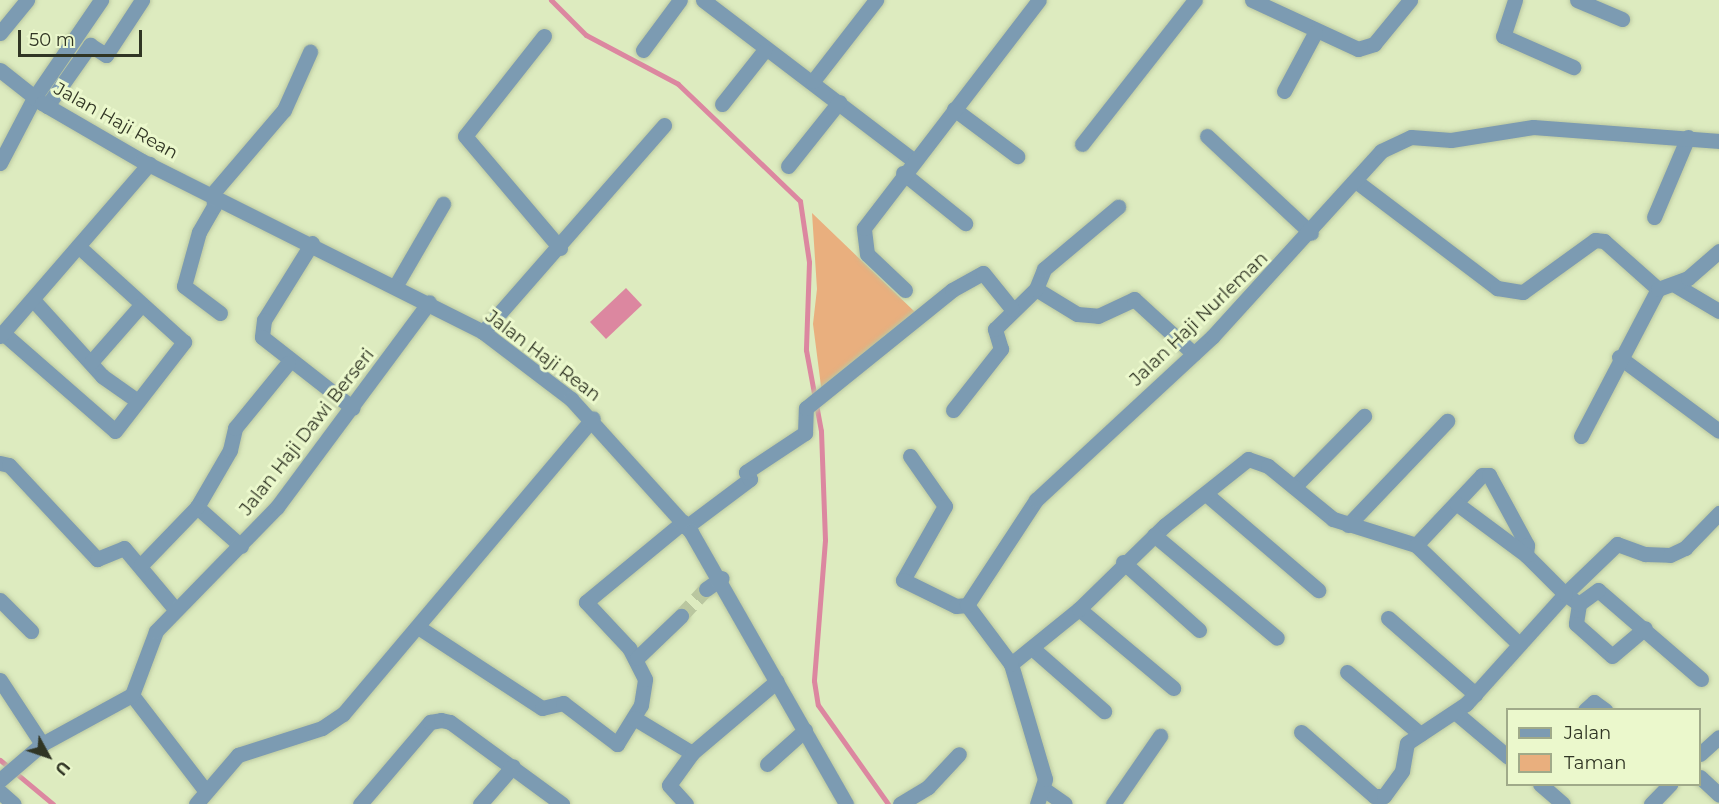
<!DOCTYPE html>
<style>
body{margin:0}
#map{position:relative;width:1719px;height:804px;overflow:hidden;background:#ddebbf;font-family:Montserrat,sans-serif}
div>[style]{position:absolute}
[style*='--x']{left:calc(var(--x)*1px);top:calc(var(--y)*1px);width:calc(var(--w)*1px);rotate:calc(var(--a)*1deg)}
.green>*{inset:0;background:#e9af7e}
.water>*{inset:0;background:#dc87a0}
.stream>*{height:5px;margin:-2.5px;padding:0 2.5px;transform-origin:2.5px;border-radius:2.5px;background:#dc87a0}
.minor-tunnel>*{height:15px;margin-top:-7.5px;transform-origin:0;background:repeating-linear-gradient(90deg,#bac7a0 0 15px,transparent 0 23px)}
.roads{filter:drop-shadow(0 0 2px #bac7a0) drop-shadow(0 0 2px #bac7a0)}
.minor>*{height:15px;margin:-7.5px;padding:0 7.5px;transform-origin:7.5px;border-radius:7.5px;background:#7c9bb2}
.tertiary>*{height:15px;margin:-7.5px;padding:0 7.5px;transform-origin:7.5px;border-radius:7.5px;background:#7c9bb2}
span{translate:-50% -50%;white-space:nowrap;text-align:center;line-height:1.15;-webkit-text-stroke:6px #ebf8cc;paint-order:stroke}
.street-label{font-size:18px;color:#303524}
.legend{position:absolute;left:1506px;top:708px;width:195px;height:78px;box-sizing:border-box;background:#ebf8cc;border:2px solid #a0aa89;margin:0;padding:8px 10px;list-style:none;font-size:18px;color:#303524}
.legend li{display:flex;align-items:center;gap:12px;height:30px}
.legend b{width:30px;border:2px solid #a0aa89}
.north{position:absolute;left:18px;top:726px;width:60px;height:60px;-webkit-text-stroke:4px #ebf8cc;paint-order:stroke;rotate:130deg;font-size:16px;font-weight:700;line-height:24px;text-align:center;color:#303524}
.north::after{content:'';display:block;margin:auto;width:21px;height:27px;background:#303524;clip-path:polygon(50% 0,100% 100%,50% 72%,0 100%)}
.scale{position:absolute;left:18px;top:30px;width:124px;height:27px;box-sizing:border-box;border:3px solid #303524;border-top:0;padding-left:8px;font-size:18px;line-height:21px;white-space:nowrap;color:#303524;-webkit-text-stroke:4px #ebf8cc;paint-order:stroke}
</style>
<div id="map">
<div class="green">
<i style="clip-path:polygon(812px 213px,916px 313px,822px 394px,813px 324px,817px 289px)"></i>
</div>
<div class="water">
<i style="clip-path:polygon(626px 288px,642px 305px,606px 339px,590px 322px)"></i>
</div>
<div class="stream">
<i style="--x:551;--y:0;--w:49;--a:45"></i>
<i style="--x:586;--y:35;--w:104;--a:28"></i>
<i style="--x:678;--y:84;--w:169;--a:43.8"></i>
<i style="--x:800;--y:201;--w:62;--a:81.6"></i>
<i style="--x:809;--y:262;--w:88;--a:92"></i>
<i style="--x:806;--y:350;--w:82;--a:79.5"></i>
<i style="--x:821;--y:431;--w:109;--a:87.9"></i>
<i style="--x:825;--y:540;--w:141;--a:94.5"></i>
<i style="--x:814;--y:681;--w:24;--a:81"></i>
<i style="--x:818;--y:705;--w:121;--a:54.7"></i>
<i style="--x:0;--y:760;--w:69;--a:39.7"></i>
</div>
<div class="minor-tunnel">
<i style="--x:681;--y:616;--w:37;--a:-47"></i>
</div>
<div class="roads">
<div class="minor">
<i style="--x:703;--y:0;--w:264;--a:37.3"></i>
<i style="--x:1252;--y:0;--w:117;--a:24.8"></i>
<i style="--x:1358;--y:49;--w:17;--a:-17"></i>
<i style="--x:1374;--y:44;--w:57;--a:-50.7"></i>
<i style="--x:1515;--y:0;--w:38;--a:108"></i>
<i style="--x:1503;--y:36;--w:77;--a:23.9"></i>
<i style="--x:1577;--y:0;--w:49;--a:22.9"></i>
<i style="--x:0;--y:33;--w:43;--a:-50.7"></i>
<i style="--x:544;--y:36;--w:127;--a:128.3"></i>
<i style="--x:465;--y:136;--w:147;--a:49.7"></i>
<i style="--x:643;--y:50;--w:62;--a:-53.5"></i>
<i style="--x:813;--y:81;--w:103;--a:-52.1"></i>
<i style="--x:1284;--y:91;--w:66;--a:-61.9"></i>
<i style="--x:722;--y:104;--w:68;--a:-51.6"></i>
<i style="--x:47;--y:106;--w:75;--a:-54.8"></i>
<i style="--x:90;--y:45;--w:19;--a:32"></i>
<i style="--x:106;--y:55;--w:66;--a:-56.8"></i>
<i style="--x:954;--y:109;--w:79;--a:36.7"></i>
<i style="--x:1207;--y:136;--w:142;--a:43"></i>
<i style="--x:1082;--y:144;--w:183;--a:-51.9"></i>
<i style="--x:0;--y:163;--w:73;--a:-62.4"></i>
<i style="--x:34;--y:98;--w:119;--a:-55.6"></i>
<i style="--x:788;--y:166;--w:82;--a:-51.4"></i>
<i style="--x:903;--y:173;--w:80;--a:38.9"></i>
<i style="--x:1357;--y:182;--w:176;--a:37.1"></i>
<i style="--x:1497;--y:288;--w:26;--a:9"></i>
<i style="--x:1523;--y:292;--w:89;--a:-35.8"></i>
<i style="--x:1595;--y:240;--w:9;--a:6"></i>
<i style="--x:1604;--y:241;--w:72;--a:41.6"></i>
<i style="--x:1654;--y:217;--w:87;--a:-67"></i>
<i style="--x:312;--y:243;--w:91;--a:121.9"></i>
<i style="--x:264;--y:320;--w:17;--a:97"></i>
<i style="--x:262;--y:337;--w:115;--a:38"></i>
<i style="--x:396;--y:285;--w:94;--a:-59.9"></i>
<i style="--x:1675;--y:285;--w:51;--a:30.6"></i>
<i style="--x:1036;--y:289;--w:48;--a:31.4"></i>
<i style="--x:1077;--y:314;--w:21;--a:5"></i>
<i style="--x:1098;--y:316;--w:40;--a:-25"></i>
<i style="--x:1134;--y:299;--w:81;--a:42.5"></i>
<i style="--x:905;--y:290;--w:52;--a:-136.5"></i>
<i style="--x:867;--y:254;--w:26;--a:-97"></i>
<i style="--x:864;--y:228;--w:287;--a:-52.5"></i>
<i style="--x:35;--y:302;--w:100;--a:47.8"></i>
<i style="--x:102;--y:376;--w:42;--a:35.2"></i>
<i style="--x:220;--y:313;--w:45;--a:-143.1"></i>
<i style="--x:184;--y:286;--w:56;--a:-74.5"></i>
<i style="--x:199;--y:232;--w:30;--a:-60"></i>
<i style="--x:214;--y:206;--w:13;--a:-94"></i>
<i style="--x:213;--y:193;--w:109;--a:-49.5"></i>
<i style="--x:284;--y:110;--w:64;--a:-65.9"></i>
<i style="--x:483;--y:332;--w:275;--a:-48.8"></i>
<i style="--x:4;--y:334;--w:147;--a:41.1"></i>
<i style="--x:115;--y:431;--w:113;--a:-52.2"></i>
<i style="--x:184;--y:342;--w:143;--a:-137.8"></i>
<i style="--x:0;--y:336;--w:228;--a:-49.1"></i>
<i style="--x:1619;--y:357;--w:124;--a:36.5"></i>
<i style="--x:91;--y:362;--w:76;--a:-48.7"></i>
<i style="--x:953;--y:410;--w:78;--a:-51.8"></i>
<i style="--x:1001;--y:349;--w:21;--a:-107"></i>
<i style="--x:995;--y:329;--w:57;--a:-44.3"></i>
<i style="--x:1036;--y:289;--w:22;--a:-68"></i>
<i style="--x:1044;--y:269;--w:97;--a:-40"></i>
<i style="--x:1581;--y:436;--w:166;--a:-62.4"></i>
<i style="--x:1658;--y:289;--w:32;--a:-20"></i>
<i style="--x:1688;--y:278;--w:41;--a:-41.1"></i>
<i style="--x:910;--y:456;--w:61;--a:55"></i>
<i style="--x:945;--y:506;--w:85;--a:119.6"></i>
<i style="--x:903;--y:580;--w:59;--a:26.1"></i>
<i style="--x:956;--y:606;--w:11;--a:-5"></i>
<i style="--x:0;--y:463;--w:9;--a:13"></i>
<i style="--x:9;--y:465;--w:129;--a:46.9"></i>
<i style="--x:97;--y:559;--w:29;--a:-22"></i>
<i style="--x:124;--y:548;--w:80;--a:50.1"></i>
<i style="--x:1294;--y:487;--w:100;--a:-45.4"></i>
<i style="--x:1206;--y:494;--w:148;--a:40.6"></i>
<i style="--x:1348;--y:525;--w:144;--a:-46.4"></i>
<i style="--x:686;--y:527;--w:80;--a:-36.9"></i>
<i style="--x:750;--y:479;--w:8;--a:-120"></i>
<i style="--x:746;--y:472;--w:71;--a:-33.5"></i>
<i style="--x:805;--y:433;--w:25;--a:-88"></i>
<i style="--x:806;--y:408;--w:188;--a:-38.9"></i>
<i style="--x:952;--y:290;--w:35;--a:-29"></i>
<i style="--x:983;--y:273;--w:46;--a:51.1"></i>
<i style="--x:1154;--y:535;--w:160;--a:39.9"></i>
<i style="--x:1416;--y:545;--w:96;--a:-46.7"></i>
<i style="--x:1482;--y:475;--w:7;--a:0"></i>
<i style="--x:1489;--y:475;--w:80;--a:61.5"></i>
<i style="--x:1527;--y:545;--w:10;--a:96"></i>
<i style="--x:241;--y:546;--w:59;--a:-138.4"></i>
<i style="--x:197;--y:507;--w:66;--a:-59.9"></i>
<i style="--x:230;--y:450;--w:23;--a:-77"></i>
<i style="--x:235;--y:428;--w:84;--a:-50.8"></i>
<i style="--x:1123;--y:562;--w:102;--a:41.8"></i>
<i style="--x:141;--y:565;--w:81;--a:-46"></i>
<i style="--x:706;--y:589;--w:19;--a:-35"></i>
<i style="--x:0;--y:600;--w:44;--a:45"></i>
<i style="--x:1579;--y:604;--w:20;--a:99"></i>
<i style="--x:1576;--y:624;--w:48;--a:41.6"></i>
<i style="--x:1612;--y:656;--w:43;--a:-40.3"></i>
<i style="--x:1079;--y:609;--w:123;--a:40"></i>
<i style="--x:1388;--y:618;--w:116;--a:41.1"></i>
<i style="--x:418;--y:627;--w:148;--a:33.2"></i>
<i style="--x:542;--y:708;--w:22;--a:-13"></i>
<i style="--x:563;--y:703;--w:68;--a:37.2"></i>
<i style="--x:617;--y:744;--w:46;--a:-58.4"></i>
<i style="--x:641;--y:705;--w:26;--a:-81"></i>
<i style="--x:645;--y:679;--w:35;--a:-117"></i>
<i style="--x:629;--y:648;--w:63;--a:-133.1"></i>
<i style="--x:586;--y:602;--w:126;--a:-39.5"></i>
<i style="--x:1032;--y:648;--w:96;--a:41.2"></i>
<i style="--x:637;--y:658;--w:61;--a:-43.7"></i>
<i style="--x:1011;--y:664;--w:87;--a:-39"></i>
<i style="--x:1079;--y:609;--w:120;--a:-44.3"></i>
<i style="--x:1165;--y:525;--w:106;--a:-38.5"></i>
<i style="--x:1248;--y:459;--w:21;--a:19"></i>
<i style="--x:1268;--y:466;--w:84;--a:39.2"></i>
<i style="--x:1333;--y:519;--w:87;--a:17.4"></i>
<i style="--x:1416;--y:545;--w:143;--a:43.9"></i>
<i style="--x:1347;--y:672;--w:96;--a:40.3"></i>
<i style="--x:1701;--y:679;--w:136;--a:-139.2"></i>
<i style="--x:1598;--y:590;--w:24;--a:144"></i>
<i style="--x:1579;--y:604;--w:17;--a:-144"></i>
<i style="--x:1565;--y:594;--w:72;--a:-43.9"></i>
<i style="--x:1617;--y:544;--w:30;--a:20"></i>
<i style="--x:1645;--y:554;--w:25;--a:2"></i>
<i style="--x:1670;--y:555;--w:17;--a:-25"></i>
<i style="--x:1685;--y:548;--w:49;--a:-45.8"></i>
<i style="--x:0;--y:680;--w:77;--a:56.7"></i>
<i style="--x:132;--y:695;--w:120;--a:52.5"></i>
<i style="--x:1585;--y:710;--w:12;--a:-42"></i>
<i style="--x:1594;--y:702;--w:14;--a:36"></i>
<i style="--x:1456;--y:713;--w:68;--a:40.2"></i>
<i style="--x:634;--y:718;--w:68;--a:31.1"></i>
<i style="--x:1301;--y:732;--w:97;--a:41.2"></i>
<i style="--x:1374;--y:796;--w:10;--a:0"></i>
<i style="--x:1384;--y:796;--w:31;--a:-54"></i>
<i style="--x:1402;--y:771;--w:28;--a:-80"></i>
<i style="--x:1407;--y:743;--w:71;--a:-33.5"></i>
<i style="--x:1466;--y:704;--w:148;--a:-48"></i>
<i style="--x:1565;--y:594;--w:55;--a:-135"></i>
<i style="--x:1526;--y:555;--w:86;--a:-143.5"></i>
<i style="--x:1700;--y:754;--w:25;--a:-42"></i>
<i style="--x:767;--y:764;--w:51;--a:-41.8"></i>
<i style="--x:1700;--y:777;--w:26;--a:43"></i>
<i style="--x:0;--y:780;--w:55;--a:-40.6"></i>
<i style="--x:42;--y:744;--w:102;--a:-28.6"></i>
<i style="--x:132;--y:695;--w:68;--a:-69.4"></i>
<i style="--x:156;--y:631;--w:173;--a:-45.7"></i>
<i style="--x:277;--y:507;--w:255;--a:-53.4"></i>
<i style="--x:1540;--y:784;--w:30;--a:41"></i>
<i style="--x:1045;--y:790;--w:24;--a:35"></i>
<i style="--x:0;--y:792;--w:18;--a:41"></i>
<i style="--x:196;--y:804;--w:65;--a:-49.4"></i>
<i style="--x:238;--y:755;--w:88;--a:-17.8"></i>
<i style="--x:322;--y:728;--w:25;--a:-34"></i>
<i style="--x:343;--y:714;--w:387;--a:-49.8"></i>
<i style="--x:360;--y:804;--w:108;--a:-49.5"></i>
<i style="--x:430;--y:722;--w:11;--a:-10"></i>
<i style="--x:441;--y:720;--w:9;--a:13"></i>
<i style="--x:450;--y:722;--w:139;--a:36.2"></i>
<i style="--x:480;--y:804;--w:50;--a:-49"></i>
<i style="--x:686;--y:804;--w:25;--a:-132"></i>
<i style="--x:669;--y:785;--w:39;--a:-54"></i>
<i style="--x:692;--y:753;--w:111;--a:-40.3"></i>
<i style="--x:900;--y:804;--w:33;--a:-31"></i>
<i style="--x:928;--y:787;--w:45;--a:-46.8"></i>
<i style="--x:1037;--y:804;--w:26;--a:-72"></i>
<i style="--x:1045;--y:779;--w:120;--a:-106.5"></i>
<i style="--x:1011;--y:664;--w:74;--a:-126.7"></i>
<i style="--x:967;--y:605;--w:126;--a:-56.7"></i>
<i style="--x:1036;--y:500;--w:240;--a:-42.8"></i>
<i style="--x:1212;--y:337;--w:251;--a:-47.7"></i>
<i style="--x:1381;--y:151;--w:33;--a:-25"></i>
<i style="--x:1411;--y:137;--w:40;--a:4.3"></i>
<i style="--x:1451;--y:140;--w:83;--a:-9"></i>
<i style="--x:1533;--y:127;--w:187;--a:4.3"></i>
<i style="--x:1113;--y:804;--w:83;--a:-55.3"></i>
<i style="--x:1651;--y:804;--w:28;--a:-46"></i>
</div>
<div class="tertiary">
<i style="--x:0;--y:70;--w:53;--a:38.2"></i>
<i style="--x:42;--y:103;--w:116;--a:30.1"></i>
<i style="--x:142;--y:161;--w:381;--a:26.6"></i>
<i style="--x:483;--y:332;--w:111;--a:37.3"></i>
<i style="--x:571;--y:399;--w:179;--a:47.9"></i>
<i style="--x:691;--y:532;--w:313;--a:60.3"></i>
</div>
</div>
<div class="street-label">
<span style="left:116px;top:121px;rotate:29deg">Jalan Haji Rean</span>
<span style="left:1199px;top:319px;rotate:-44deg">Jalan Haji Nurleman</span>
<span style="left:543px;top:356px;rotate:37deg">Jalan Haji Rean</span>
<span style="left:307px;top:432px;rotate:-52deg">Jalan Haji Dawi Berseri</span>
</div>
<ul class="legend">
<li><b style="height:8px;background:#7c9bb2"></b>Jalan</li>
<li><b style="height:16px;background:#e9af7e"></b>Taman</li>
</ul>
<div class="north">U</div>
<div class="scale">50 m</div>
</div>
